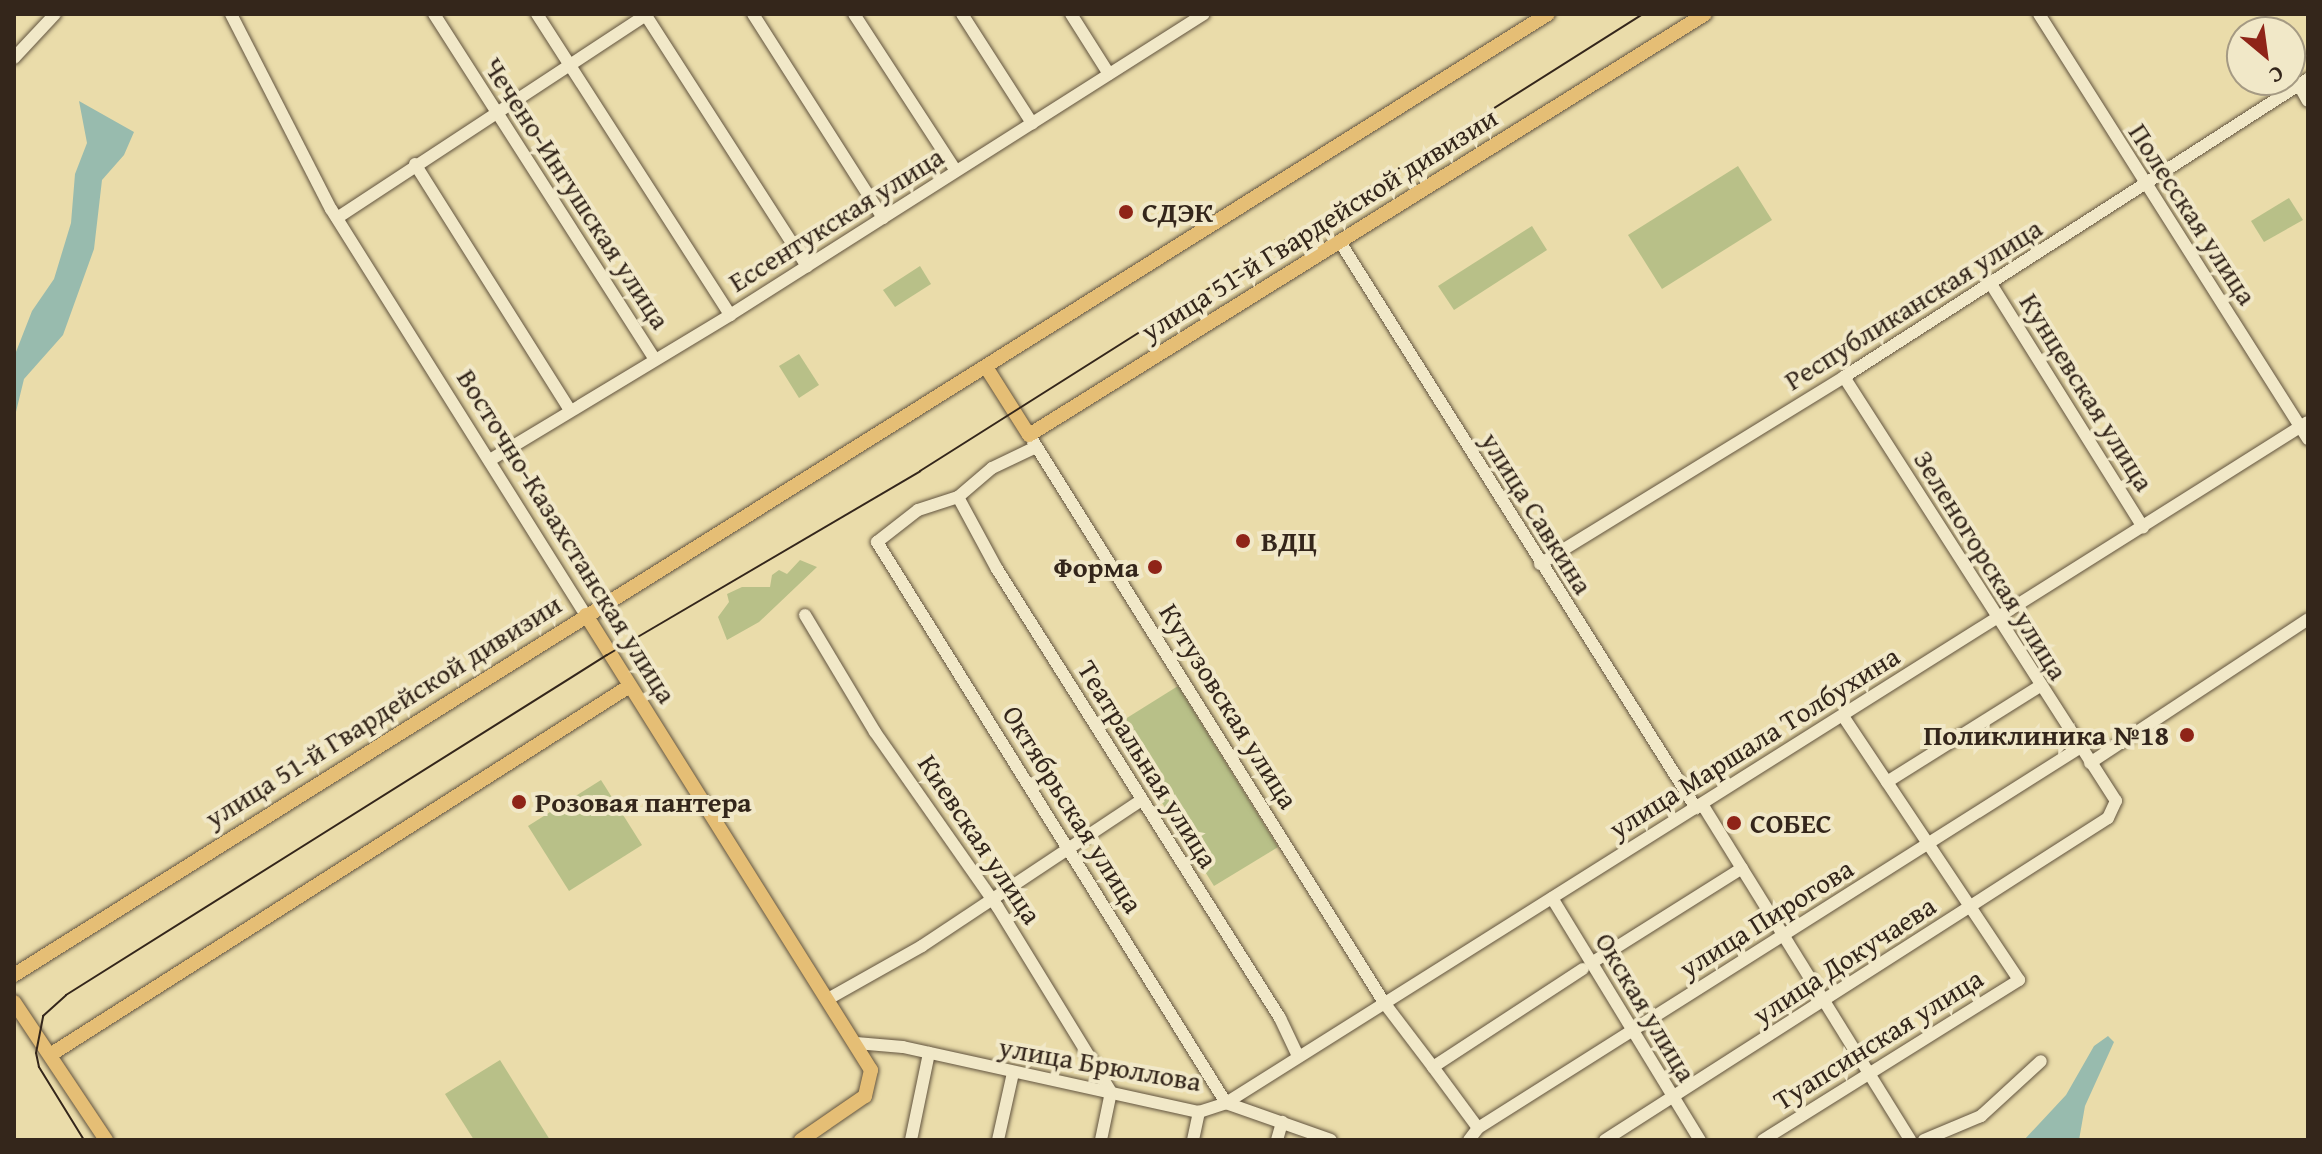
<!DOCTYPE html>
<meta charset="utf-8">
<style>
body{margin:0}
#map{position:relative;width:2322px;height:1154px;overflow:hidden;background:#eadcaa;font-family:"Gentium Book Plus",serif}
div>[style]{position:absolute}
[style*='--x']{left:calc(var(--x)*1px);top:calc(var(--y)*1px);width:calc(var(--w)*1px);rotate:calc(var(--a)*1deg)}
.green>*{inset:0;background:#b8c088}
.water>*{inset:0;background:#98bbae}
.roads{filter:drop-shadow(0 0 2px #62543f) drop-shadow(0 0 2px #62543f)}
.minor>*{height:12px;margin:-6px;padding:0 6px;transform-origin:6px;border-radius:6px;background:#f1e8c8}
.major>*{height:14px;margin:-7px;padding:0 7px;transform-origin:7px;border-radius:7px;background:#e5be75}
.tram>*{height:2px;margin:-1px;padding:0 1px;transform-origin:1px;border-radius:1px;background:#34261b}
.dots>*{width:22px;height:22px;translate:-50% -50%;box-sizing:border-box;border:4px solid #f1e8c8;border-radius:50%}
span{translate:-50% -50%;white-space:nowrap;text-align:center;line-height:1.15;-webkit-text-stroke:8px #f1e8c8;paint-order:stroke}
.street-label{font-size:28px;color:#34261b}
.poi-label{font-size:28px;color:#34261b;font-weight:700}
.left{translate:0 -50%;text-align:left}
.right{translate:-100% -50%;text-align:right}
.frame{position:absolute;inset:0;border:16px solid #34261b;pointer-events:none}
.north{position:absolute;left:2226px;top:16px;width:80px;height:80px;box-sizing:border-box;background:#f1e8c8;border:2px solid #a59a83;border-radius:50%;rotate:151deg;font-size:22px;font-weight:700;line-height:32px;text-align:center;color:#34261b}
.north::after{content:'';display:block;margin:auto;width:28px;height:36px;background:#8f2418;clip-path:polygon(50% 0,100% 100%,50% 72%,0 100%)}
</style>
<div id="map">
<div class="green">
<i style="clip-path:polygon(1738px 166px,1772px 220px,1662px 289px,1628px 235px)"></i>
<i style="clip-path:polygon(2289px 198px,2303px 220px,2264px 242px,2251px 221px)"></i>
<i style="clip-path:polygon(1532px 226px,1547px 250px,1454px 310px,1438px 286px)"></i>
<i style="clip-path:polygon(920px 266px,931px 284px,895px 307px,883px 290px)"></i>
<i style="clip-path:polygon(799px 354px,819px 385px,799px 398px,779px 366px)"></i>
<i style="clip-path:polygon(800px 560px,817px 567px,759px 622px,727px 640px,718px 617px,729px 602px,727px 594px,742px 587px,770px 587px,772px 575px,779px 570px,787px 574px)"></i>
<i style="clip-path:polygon(1178px 686px,1278px 847px,1214px 886px,1114px 726px)"></i>
<i style="clip-path:polygon(601px 780px,642px 845px,569px 891px,528px 826px)"></i>
<i style="clip-path:polygon(500px 1060px,550px 1140px,474px 1140px,445px 1094px)"></i>
</div>
<div class="water">
<i style="clip-path:polygon(79px 101px,134px 132px,124px 155px,102px 180px,94px 249px,63px 335px,24px 379px,14px 420px,14px 357px,32px 311px,54px 279px,71px 223px,75px 174px,87px 143px)"></i>
<i style="clip-path:polygon(2108px 1036px,2114px 1042px,2085px 1106px,2079px 1140px,2024px 1140px,2066px 1095px,2094px 1046px)"></i>
</div>
<div class="roads">
<div class="minor">
<i style="--x:231;--y:14;--w:219;--a:62.9"></i>
<i style="--x:331;--y:209;--w:479;--a:57.9"></i>
<i style="--x:434;--y:14;--w:408;--a:57.4"></i>
<i style="--x:537;--y:14;--w:358;--a:57.3"></i>
<i style="--x:645;--y:14;--w:300;--a:57.3"></i>
<i style="--x:753;--y:14;--w:242;--a:57.5"></i>
<i style="--x:854;--y:14;--w:187;--a:57"></i>
<i style="--x:962;--y:14;--w:130;--a:57.3"></i>
<i style="--x:1071;--y:14;--w:71;--a:57.7"></i>
<i style="--x:2039;--y:14;--w:503;--a:57.67"></i>
<i style="--x:14;--y:58;--w:60;--a:-47"></i>
<i style="--x:2299;--y:85;--w:18;--a:61"></i>
<i style="--x:415;--y:164;--w:291;--a:57.8"></i>
<i style="--x:337;--y:218;--w:371;--a:-33.3"></i>
<i style="--x:1340;--y:242;--w:669;--a:57.83"></i>
<i style="--x:1991;--y:284;--w:287;--a:58"></i>
<i style="--x:1033;--y:441;--w:664;--a:57.99"></i>
<i style="--x:1385;--y:1004;--w:79;--a:52.7"></i>
<i style="--x:1036;--y:447;--w:49;--a:154.5"></i>
<i style="--x:992;--y:468;--w:45;--a:139.5"></i>
<i style="--x:958;--y:497;--w:42;--a:162"></i>
<i style="--x:918;--y:510;--w:52;--a:142"></i>
<i style="--x:877;--y:542;--w:661;--a:58.11"></i>
<i style="--x:490;--y:460;--w:280;--a:-31.1"></i>
<i style="--x:730;--y:315;--w:561;--a:-32.42"></i>
<i style="--x:958;--y:497;--w:82;--a:61.6"></i>
<i style="--x:997;--y:569;--w:531;--a:57.78"></i>
<i style="--x:1280;--y:1018;--w:42;--a:64.7"></i>
<i style="--x:1540;--y:564;--w:357;--a:-31.6"></i>
<i style="--x:1844;--y:377;--w:551;--a:-32.71"></i>
<i style="--x:805;--y:615;--w:136;--a:59.1"></i>
<i style="--x:875;--y:732;--w:213;--a:55"></i>
<i style="--x:997;--y:906;--w:218;--a:58.5"></i>
<i style="--x:1111;--y:1092;--w:49;--a:101.8"></i>
<i style="--x:2090;--y:763;--w:261;--a:-33.4"></i>
<i style="--x:1887;--y:782;--w:181;--a:-32.1"></i>
<i style="--x:1702;--y:804;--w:395;--a:58.2"></i>
<i style="--x:1552;--y:898;--w:284;--a:58.6"></i>
<i style="--x:1593;--y:962;--w:176;--a:-32.2"></i>
<i style="--x:828;--y:999;--w:108;--a:-29.4"></i>
<i style="--x:922;--y:946;--w:264;--a:-33.6"></i>
<i style="--x:856;--y:1043;--w:47;--a:4.9"></i>
<i style="--x:903;--y:1047;--w:303;--a:12.4"></i>
<i style="--x:1199;--y:1112;--w:28;--a:-18"></i>
<i style="--x:1226;--y:1103;--w:1278;--a:-32.19"></i>
<i style="--x:1226;--y:1103;--w:111;--a:19.4"></i>
<i style="--x:1478;--y:1128;--w:711;--a:-32.3"></i>
<i style="--x:911;--y:1140;--w:89;--a:-78.3"></i>
<i style="--x:998;--y:1140;--w:69;--a:-77.4"></i>
<i style="--x:1193;--y:1140;--w:29;--a:-78"></i>
<i style="--x:1277;--y:1140;--w:19;--a:-74"></i>
<i style="--x:1469;--y:1140;--w:15;--a:-53"></i>
<i style="--x:1478;--y:1128;--w:76;--a:-126.4"></i>
<i style="--x:1433;--y:1067;--w:179;--a:-33.2"></i>
<i style="--x:1605;--y:1140;--w:597;--a:-32.63"></i>
<i style="--x:2108;--y:818;--w:19;--a:-65"></i>
<i style="--x:2116;--y:801;--w:504;--a:-122.68"></i>
<i style="--x:1763;--y:1140;--w:302;--a:-32"></i>
<i style="--x:2019;--y:980;--w:317;--a:-123.7"></i>
<i style="--x:1924;--y:1140;--w:62;--a:-22.8"></i>
<i style="--x:1981;--y:1116;--w:81;--a:-42.5"></i>
</div>
<div class="major">
<i style="--x:986;--y:367;--w:80;--a:57.7"></i>
<i style="--x:1029;--y:435;--w:796;--a:-31.91"></i>
<i style="--x:586;--y:615;--w:537;--a:57.94"></i>
<i style="--x:871;--y:1070;--w:27;--a:103"></i>
<i style="--x:865;--y:1096;--w:78;--a:145.5"></i>
<i style="--x:14;--y:975;--w:1810;--a:-32.07"></i>
<i style="--x:14;--y:1002;--w:166;--a:56.3"></i>
<i style="--x:50;--y:1055;--w:685;--a:-32.48"></i>
</div>
</div>
<div class="tram">
<i style="--x:84;--y:1140;--w:86;--a:-121.7"></i>
<i style="--x:39;--y:1067;--w:14;--a:-102"></i>
<i style="--x:36;--y:1053;--w:38;--a:-79"></i>
<i style="--x:43;--y:1016;--w:31;--a:-42"></i>
<i style="--x:66;--y:995;--w:639;--a:-32.15"></i>
<i style="--x:607;--y:655;--w:363;--a:-30.4"></i>
<i style="--x:920;--y:471;--w:855;--a:-32.3"></i>
</div>
<div class="dots">
<i style="left:1126px;top:212px;background:#8f2418"></i>
<i style="left:1243px;top:541px;background:#8f2418"></i>
<i style="left:1155px;top:567px;background:#8f2418"></i>
<i style="left:2187px;top:735px;background:#8f2418"></i>
<i style="left:519px;top:802px;background:#8f2418"></i>
<i style="left:1734px;top:823px;background:#8f2418"></i>
</div>
<div class="street-label">
<span style="left:577px;top:193px;rotate:57deg">Чечено-Ингушская улица</span>
<span style="left:2193px;top:214px;rotate:57deg">Полесская улица</span>
<span style="left:836px;top:219px;rotate:-32deg">Ессентукская улица</span>
<span style="left:1319px;top:224px;rotate:-32deg">улица 51-й Гвардейской дивизии</span>
<span style="left:1913px;top:304px;rotate:-32deg">Республиканская улица</span>
<span style="left:2087px;top:392px;rotate:58deg">Кунцевская улица</span>
<span style="left:1537px;top:513px;rotate:58deg">улица Савкина</span>
<span style="left:567px;top:536px;rotate:58deg">Восточно-Казахстанская улица</span>
<span style="left:1991px;top:565px;rotate:58deg">Зеленогорская улица</span>
<span style="left:1229px;top:706px;rotate:58deg">Кутузовская улица</span>
<span style="left:383px;top:711px;rotate:-32deg">улица 51-й Гвардейской дивизии</span>
<span style="left:1754px;top:742px;rotate:-32deg">улица Маршала Толбухина</span>
<span style="left:1148px;top:764px;rotate:58deg">Театральная улица</span>
<span style="left:1073px;top:809px;rotate:58deg">Октябрьская улица</span>
<span style="left:980px;top:839px;rotate:56deg">Киевская улица</span>
<span style="left:1766px;top:918px;rotate:-32deg">улица Пирогова</span>
<span style="left:1844px;top:960px;rotate:-33deg">улица Докучаева</span>
<span style="left:1646px;top:1007px;rotate:59deg">Окская улица</span>
<span style="left:1878px;top:1039px;rotate:-32deg">Туапсинская улица</span>
<span style="left:1100px;top:1064px;rotate:10deg">улица Брюллова</span>
</div>
<div class="poi-label">
<span class="left" style="left:1142px;top:212px">СДЭК</span>
<span class="left" style="left:1261px;top:541px">ВДЦ</span>
<span class="right" style="left:1139px;top:567px">Форма</span>
<span class="right" style="left:2169px;top:735px">Поликлиника №18</span>
<span class="left" style="left:535px;top:802px">Розовая пантера</span>
<span class="left" style="left:1750px;top:823px">СОБЕС</span>
</div>
<div class="frame"></div>
<div class="north">С</div>
</div>
